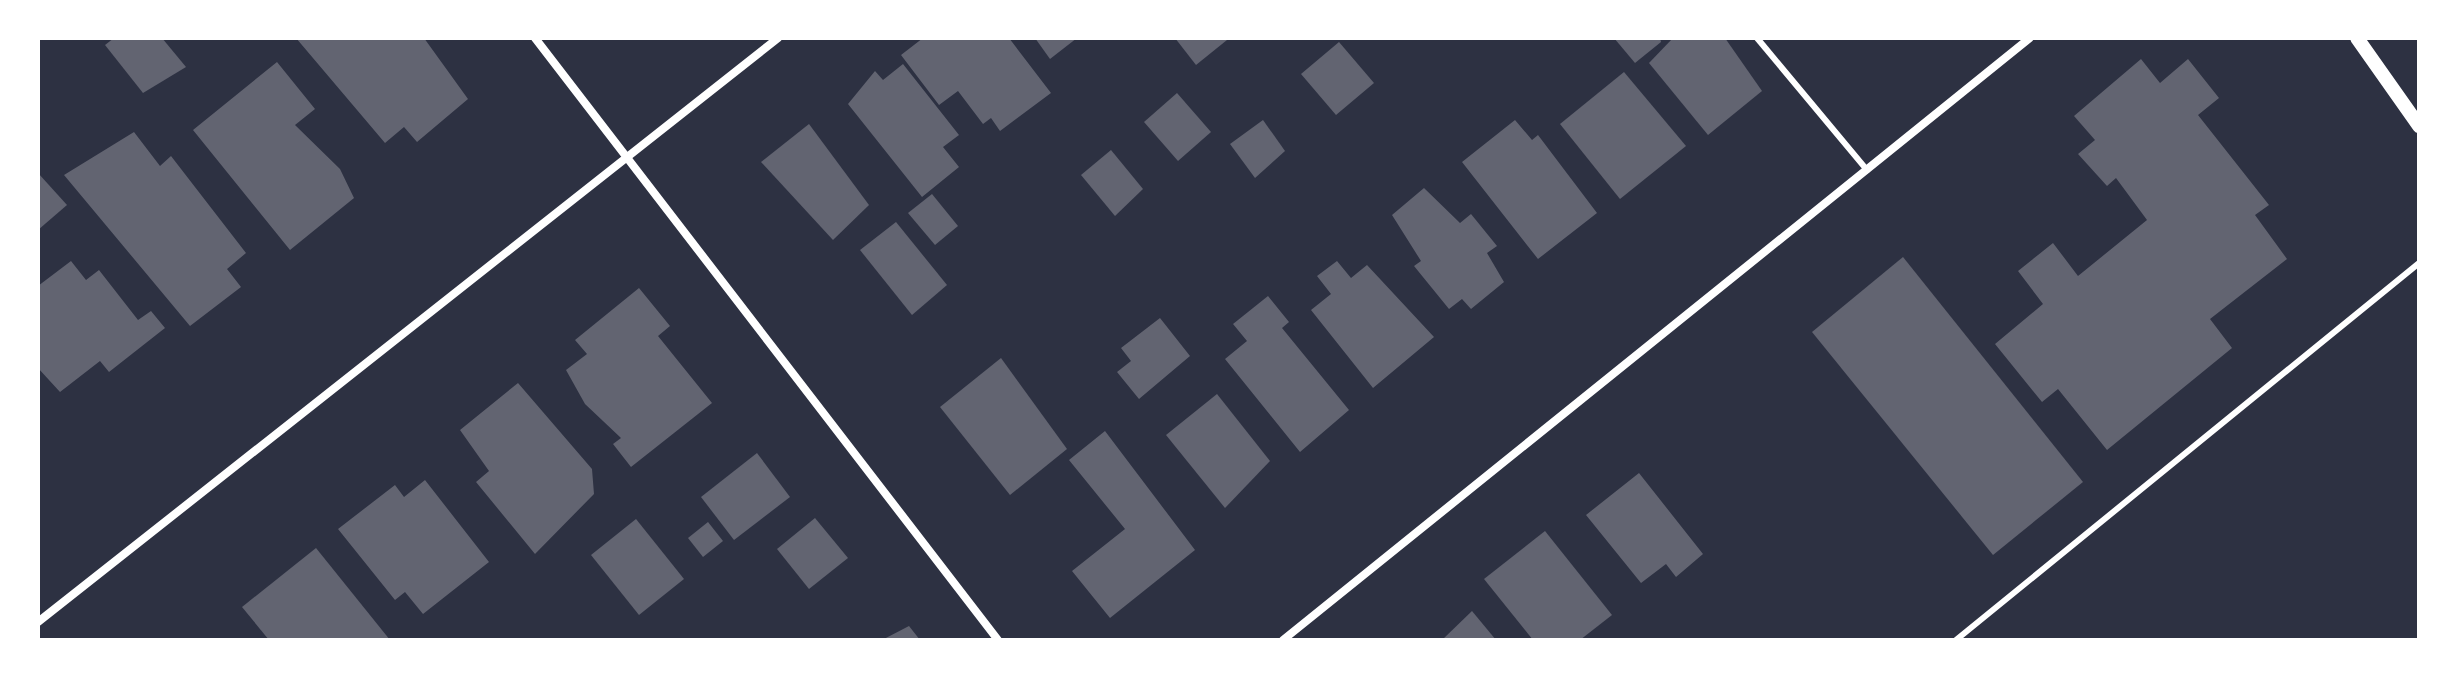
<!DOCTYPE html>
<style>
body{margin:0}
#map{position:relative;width:2457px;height:678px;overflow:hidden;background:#2d3142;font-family:"Titillium Web",sans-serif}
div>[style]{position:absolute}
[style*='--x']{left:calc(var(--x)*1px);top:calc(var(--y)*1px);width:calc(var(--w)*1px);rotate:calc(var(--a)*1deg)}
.building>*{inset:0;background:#626471}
.service>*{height:6px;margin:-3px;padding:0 3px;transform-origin:3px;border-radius:3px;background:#fff}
.minor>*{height:8px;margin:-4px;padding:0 4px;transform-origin:4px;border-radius:4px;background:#fff}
.tertiary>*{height:14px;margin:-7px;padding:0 7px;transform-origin:7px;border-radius:7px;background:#fff}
span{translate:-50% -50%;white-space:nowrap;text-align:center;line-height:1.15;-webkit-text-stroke:7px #fff;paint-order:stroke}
.frame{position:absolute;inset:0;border:40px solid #fff;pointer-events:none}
</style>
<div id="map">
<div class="building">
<i style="clip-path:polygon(114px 38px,162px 38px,186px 67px,143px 93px,105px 45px)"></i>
<i style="clip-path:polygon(296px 38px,424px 38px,468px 99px,417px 142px,404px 127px,385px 143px)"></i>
<i style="clip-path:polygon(923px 38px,1009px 38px,1051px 93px,1000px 131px,991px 118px,983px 124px,958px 91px,939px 105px,901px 55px)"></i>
<i style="clip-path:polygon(1035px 38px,1077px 38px,1050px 59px)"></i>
<i style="clip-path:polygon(1175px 38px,1225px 38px,1227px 40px,1196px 65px)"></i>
<i style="clip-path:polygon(1614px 38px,1660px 38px,1661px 42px,1635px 63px)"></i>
<i style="clip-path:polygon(1673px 38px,1725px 38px,1762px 91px,1708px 135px,1649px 63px)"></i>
<i style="clip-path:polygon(1339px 42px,1374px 83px,1336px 115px,1301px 74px)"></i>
<i style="clip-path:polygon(2141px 59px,2160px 83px,2188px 59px,2219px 98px,2198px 115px,2269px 205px,2255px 215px,2287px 259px,2210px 319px,2232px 348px,2107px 450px,2058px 389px,2042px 402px,1995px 344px,2043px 304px,2018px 271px,2053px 243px,2078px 276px,2147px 220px,2116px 178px,2107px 186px,2078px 154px,2095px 140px,2074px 116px)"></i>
<i style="clip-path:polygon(277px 62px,315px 109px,295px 125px,340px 169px,354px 198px,290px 250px,193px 130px)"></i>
<i style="clip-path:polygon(903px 64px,959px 135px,943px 147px,959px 167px,922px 197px,848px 104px,875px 71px,883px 80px)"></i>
<i style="clip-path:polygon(1624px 72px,1686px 146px,1620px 199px,1560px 124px)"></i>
<i style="clip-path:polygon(1177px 93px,1211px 132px,1178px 161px,1144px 122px)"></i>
<i style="clip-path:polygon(1263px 120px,1285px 151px,1255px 178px,1230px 144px)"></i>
<i style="clip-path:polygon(1515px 120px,1532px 140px,1538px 135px,1597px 213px,1538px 259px,1462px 162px)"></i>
<i style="clip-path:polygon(809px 124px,869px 205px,833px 240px,761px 162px)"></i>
<i style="clip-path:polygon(134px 132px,160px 166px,171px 156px,246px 253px,227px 269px,241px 287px,190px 326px,64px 175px)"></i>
<i style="clip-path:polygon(1111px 150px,1143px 189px,1115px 216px,1081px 175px)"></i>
<i style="clip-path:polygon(38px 173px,67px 205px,38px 230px)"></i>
<i style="clip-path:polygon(1424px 188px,1460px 223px,1471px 214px,1497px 246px,1487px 253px,1504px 282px,1471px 309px,1462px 299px,1449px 309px,1414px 266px,1421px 261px,1392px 215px)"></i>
<i style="clip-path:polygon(932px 194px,958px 226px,935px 245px,908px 213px)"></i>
<i style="clip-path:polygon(896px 222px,947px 285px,912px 315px,860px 250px)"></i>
<i style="clip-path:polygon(1903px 257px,2083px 482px,1993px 555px,1812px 332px)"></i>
<i style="clip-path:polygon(71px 261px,86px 280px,99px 270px,138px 320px,151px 311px,165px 328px,109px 372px,100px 361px,60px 392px,38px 368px,38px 286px)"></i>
<i style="clip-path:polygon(1337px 261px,1351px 278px,1367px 265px,1434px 337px,1373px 388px,1311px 310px,1331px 294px,1317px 276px)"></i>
<i style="clip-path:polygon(639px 288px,670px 326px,658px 336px,712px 403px,631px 467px,613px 444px,621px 438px,585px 404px,566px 370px,587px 354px,575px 340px)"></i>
<i style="clip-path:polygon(1268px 296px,1289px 322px,1282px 328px,1349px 410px,1300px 452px,1225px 359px,1247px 341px,1233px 324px)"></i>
<i style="clip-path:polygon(1160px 318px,1190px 356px,1139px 399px,1117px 372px,1131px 361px,1121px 348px)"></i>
<i style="clip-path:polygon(1001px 358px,1067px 449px,1010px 495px,940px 407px)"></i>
<i style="clip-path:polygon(518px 383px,592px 469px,594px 494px,535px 554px,476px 482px,489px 471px,460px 430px)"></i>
<i style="clip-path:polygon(1217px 394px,1270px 461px,1225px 508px,1166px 435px)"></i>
<i style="clip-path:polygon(1105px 431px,1195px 550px,1110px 618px,1072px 571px,1125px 529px,1069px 460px)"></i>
<i style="clip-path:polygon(757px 453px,790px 497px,734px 540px,701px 497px)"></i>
<i style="clip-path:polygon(1639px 473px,1703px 554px,1676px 577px,1666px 564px,1641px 583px,1586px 515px)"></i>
<i style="clip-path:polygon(425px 480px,489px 562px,423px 614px,405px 592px,395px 600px,338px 529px,395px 485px,404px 497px)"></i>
<i style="clip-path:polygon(815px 518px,848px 558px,809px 589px,777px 549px)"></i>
<i style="clip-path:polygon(636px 519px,684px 579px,639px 615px,591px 555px)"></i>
<i style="clip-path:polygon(708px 522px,723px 541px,703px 557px,688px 538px)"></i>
<i style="clip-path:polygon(1545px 531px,1612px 615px,1580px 640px,1533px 640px,1484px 579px)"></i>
<i style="clip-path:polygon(316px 548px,390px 640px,269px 640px,242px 607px)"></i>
<i style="clip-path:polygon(1472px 611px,1496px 640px,1442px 640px)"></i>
<i style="clip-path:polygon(909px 626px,920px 640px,882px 640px)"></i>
</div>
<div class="service">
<i style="--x:1757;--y:38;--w:172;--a:50.2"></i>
<i style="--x:1956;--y:640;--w:597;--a:-39.15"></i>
</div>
<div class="minor">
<i style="--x:535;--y:38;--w:759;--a:52.44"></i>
<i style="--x:38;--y:622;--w:943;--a:-38.28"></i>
<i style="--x:1283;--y:640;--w:959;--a:-38.87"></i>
</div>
<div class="tertiary">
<i style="--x:2357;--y:38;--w:108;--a:54.8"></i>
</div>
<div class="frame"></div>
</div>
